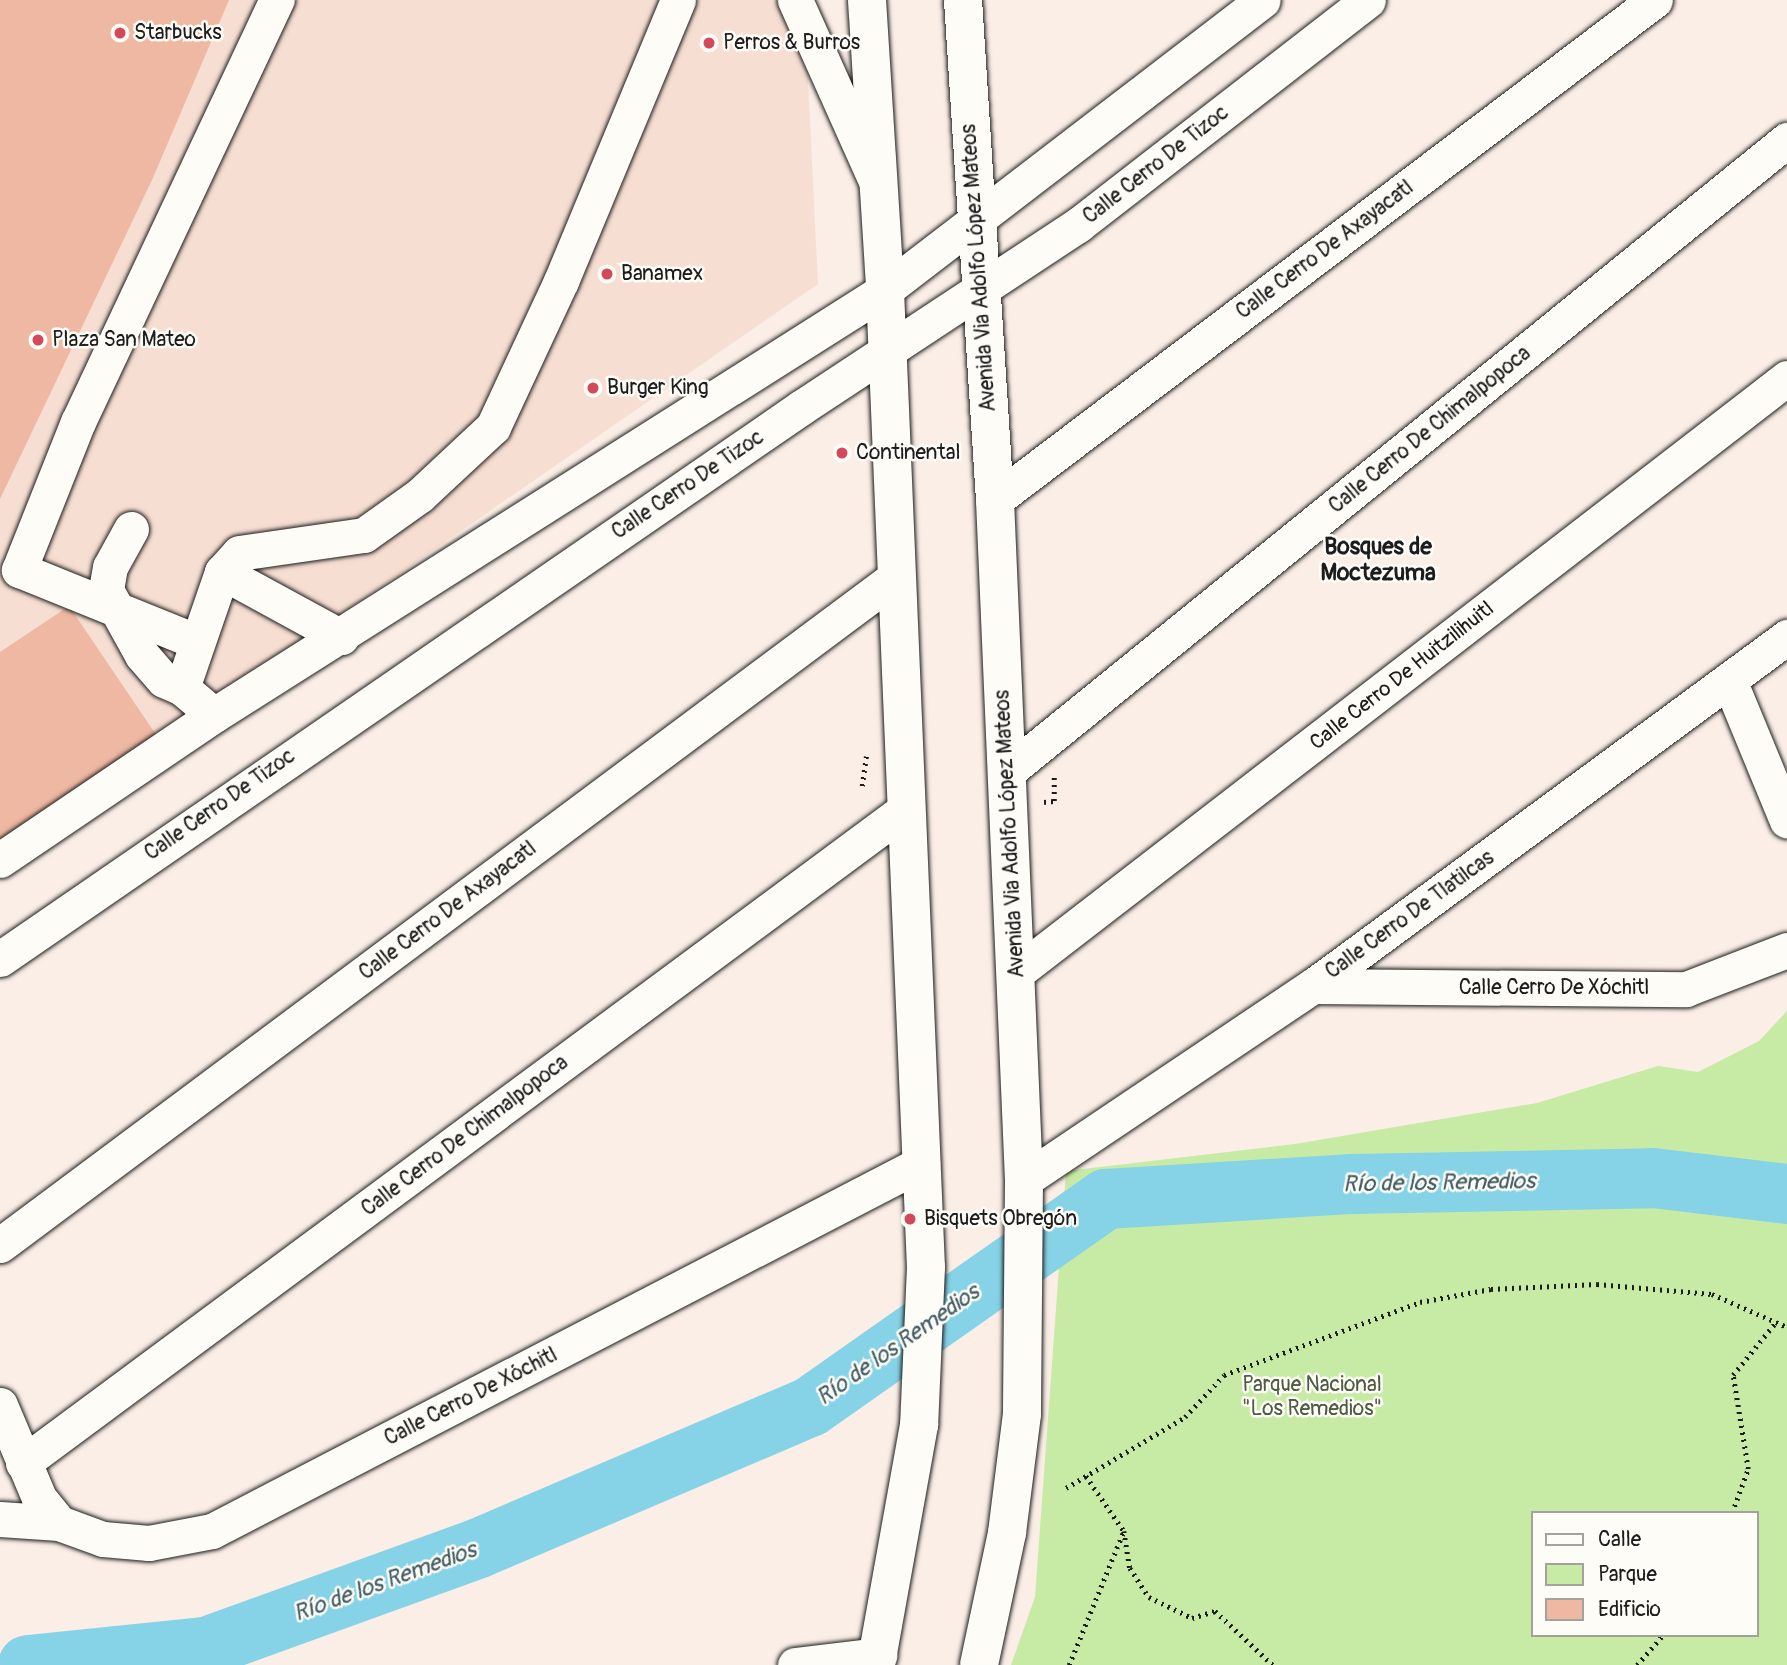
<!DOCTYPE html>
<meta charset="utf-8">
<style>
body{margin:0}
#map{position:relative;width:1787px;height:1665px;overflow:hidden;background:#faeee6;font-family:Pangolin,sans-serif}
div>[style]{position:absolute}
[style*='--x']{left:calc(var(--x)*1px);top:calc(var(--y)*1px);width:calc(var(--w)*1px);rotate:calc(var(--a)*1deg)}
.built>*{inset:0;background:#f7ded2}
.green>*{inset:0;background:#c7eba4}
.river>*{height:60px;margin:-30px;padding:0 30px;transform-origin:30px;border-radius:30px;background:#86d2e6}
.building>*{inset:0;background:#efb8a3}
.path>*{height:4.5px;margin-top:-2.25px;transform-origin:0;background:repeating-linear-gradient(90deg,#1c1c1c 0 2px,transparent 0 7px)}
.roads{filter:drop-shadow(0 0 2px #1c1c1c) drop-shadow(0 0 2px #1c1c1c)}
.minor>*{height:35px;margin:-17.5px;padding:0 17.5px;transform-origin:17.5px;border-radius:17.5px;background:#fdfcf7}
.major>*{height:38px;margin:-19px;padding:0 19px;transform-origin:19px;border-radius:19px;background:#fdfcf7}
.dots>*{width:19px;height:19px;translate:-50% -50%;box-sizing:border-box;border:4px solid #fdfcf7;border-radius:50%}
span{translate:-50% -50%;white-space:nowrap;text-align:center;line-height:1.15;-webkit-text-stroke:5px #fdfcf7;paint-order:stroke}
.poi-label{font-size:21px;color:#1c1c1c}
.left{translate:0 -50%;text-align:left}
.street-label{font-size:21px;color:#1c1c1c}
.park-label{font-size:21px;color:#4f5a45}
.neighbourhood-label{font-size:23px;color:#1c1c1c;font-weight:700}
.water-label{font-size:23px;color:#415c63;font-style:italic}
.legend{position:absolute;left:1531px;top:1511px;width:228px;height:126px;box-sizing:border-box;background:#fdfcf7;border:2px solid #a3a29f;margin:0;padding:9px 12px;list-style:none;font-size:21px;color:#1c1c1c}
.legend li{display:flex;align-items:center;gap:14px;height:35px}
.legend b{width:35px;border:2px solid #a3a29f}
</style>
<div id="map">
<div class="built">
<i style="clip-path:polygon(0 0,804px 0,818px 284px,0 850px)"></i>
</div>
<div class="green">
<i style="clip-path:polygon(evenodd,1787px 1011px,1787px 1665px,1011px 1665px,1035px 1597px,1066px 1171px,1295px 1144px,1537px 1103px,1658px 1066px,1698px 1072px,1759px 1041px,1787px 1011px,1533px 1513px,1757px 1513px,1757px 1635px,1533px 1635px,1533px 1513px)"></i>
</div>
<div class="river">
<i style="--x:28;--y:1665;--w:179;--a:-5.8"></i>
<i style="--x:206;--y:1647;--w:290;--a:-19.9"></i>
<i style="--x:479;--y:1548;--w:360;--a:-23.1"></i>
<i style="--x:810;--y:1407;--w:362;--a:-35.1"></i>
<i style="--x:1106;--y:1199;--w:247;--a:-3.5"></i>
<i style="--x:1353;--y:1184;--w:300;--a:-1.1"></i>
<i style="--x:1653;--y:1178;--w:135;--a:6.8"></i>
</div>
<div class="building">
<i style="clip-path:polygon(0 0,229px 0,152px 180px,0 499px)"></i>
<i style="clip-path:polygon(69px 606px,165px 748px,0 858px,0 652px)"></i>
</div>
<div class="path">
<i style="--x:862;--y:786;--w:30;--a:-82"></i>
<i style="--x:1044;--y:802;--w:10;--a:-6"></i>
<i style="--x:1054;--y:801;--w:24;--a:-90"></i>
<i style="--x:1086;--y:1476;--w:67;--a:55.4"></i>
<i style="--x:1124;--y:1531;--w:37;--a:81"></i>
<i style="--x:1130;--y:1568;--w:35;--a:57"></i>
<i style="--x:1149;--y:1597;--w:48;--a:26"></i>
<i style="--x:1192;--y:1618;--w:24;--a:-17"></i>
<i style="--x:1215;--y:1611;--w:79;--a:43"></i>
<i style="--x:1066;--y:1488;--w:139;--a:-30.8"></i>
<i style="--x:1185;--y:1417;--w:57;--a:-47.1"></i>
<i style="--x:1224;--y:1375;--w:209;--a:-20.4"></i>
<i style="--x:1420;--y:1302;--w:72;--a:-10.4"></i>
<i style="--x:1491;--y:1289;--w:106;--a:-2.7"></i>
<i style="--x:1597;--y:1284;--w:115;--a:5"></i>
<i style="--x:1712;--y:1294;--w:82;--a:23.7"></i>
<i style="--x:1732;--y:1513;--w:47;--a:-70"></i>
<i style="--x:1748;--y:1469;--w:95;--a:-99.1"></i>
<i style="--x:1733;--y:1375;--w:68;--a:-50.9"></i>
<i style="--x:1069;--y:1665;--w:143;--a:-67.8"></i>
<i style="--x:1637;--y:1665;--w:40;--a:-49"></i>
</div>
<div class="roads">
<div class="minor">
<i style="--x:795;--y:0;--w:196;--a:65.9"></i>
<i style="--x:995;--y:500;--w:828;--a:-37.15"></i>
<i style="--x:131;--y:529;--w:43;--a:118.9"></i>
<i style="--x:110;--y:567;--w:23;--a:100"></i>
<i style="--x:106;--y:590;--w:74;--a:61"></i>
<i style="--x:142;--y:655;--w:33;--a:49"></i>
<i style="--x:164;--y:680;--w:20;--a:24"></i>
<i style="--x:222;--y:572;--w:136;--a:28.6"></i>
<i style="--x:195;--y:641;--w:190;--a:-158"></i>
<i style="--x:19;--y:570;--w:159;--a:-68.3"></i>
<i style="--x:78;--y:422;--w:467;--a:-64.8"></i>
<i style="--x:1729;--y:680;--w:152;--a:67.6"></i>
<i style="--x:214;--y:715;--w:42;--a:-139.8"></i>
<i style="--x:182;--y:688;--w:123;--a:-71"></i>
<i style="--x:222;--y:572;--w:25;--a:-48"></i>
<i style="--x:239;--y:553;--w:126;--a:-8.2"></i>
<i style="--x:364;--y:535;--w:69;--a:-35.5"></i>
<i style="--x:420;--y:495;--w:100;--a:-43"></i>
<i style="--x:493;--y:427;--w:161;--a:-65"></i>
<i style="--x:561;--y:281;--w:304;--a:-67.4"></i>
<i style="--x:1007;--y:772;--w:1004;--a:-39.02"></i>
<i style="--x:0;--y:860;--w:258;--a:-34.1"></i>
<i style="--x:214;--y:715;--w:794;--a:-32.35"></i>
<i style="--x:885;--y:290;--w:476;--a:-37.5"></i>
<i style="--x:0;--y:959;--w:974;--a:-34.54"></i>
<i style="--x:802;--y:407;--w:331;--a:-33.4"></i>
<i style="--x:1078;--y:225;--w:367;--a:-37.8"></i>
<i style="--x:1016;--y:973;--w:974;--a:-37.66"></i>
<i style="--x:1313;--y:986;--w:373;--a:0.5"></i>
<i style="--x:1686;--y:989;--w:108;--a:-21.1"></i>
<i style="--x:1024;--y:1180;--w:348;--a:-33.9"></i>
<i style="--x:1313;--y:986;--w:589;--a:-36.36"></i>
<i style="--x:0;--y:1245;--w:1119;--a:-36.72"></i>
<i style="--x:0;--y:1405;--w:101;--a:67.2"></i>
<i style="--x:39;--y:1498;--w:32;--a:51"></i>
<i style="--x:23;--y:1463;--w:1099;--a:-36.53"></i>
<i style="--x:0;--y:1519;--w:59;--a:3.9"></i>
<i style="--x:59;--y:1523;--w:47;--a:20"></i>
<i style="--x:103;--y:1539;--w:46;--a:5"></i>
<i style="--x:149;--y:1543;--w:64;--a:-10.8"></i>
<i style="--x:212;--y:1531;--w:800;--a:-27.4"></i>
<i style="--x:795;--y:1665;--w:85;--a:-6.8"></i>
</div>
<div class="major">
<i style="--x:867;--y:0;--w:291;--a:86.4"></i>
<i style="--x:885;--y:290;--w:978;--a:87.6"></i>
<i style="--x:926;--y:1267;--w:158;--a:92.5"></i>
<i style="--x:919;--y:1425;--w:244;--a:100.2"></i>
<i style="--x:963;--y:0;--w:501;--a:86.34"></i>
<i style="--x:995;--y:500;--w:681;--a:87.56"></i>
<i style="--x:1024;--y:1180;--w:234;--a:90.5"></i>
<i style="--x:1022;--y:1414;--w:120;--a:97.2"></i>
<i style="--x:1007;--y:1533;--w:135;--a:102"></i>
</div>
</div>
<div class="dots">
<i style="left:120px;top:33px;background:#d1495b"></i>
<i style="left:709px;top:43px;background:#d1495b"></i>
<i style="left:607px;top:274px;background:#d1495b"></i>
<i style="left:38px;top:340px;background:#d1495b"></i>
<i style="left:593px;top:388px;background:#d1495b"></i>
<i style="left:842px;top:453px;background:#d1495b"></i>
<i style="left:910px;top:1219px;background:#d1495b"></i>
</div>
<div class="poi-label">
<span class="left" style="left:134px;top:33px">Starbucks</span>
<span class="left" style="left:723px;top:43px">Perros &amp; Burros</span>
<span class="left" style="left:621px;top:274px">Banamex</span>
<span class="left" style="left:52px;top:340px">Plaza San Mateo</span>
<span class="left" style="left:607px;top:388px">Burger King</span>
<span class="left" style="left:856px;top:453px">Continental</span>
<span class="left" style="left:924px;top:1219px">Bisquets Obregón</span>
</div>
<div class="street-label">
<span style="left:1156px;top:165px;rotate:-38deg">Calle Cerro De Tizoc</span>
<span style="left:1325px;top:250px;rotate:-37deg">Calle Cerro De Axayacatl</span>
<span style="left:979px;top:268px;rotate:-94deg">Avenida Via Adolfo López Mateos</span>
<span style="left:1430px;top:430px;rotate:-39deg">Calle Cerro De Chimalpopoca</span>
<span style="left:688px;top:485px;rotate:-34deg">Calle Cerro De Tizoc</span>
<span style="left:1402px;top:676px;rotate:-38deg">Calle Cerro De Huitzilihuitl</span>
<span style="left:220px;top:805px;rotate:-35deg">Calle Cerro De Tizoc</span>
<span style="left:1010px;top:834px;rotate:-93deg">Avenida Via Adolfo López Mateos</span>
<span style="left:448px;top:911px;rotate:-37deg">Calle Cerro De Axayacatl</span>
<span style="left:1410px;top:915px;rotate:-36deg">Calle Cerro De Tlatilcas</span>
<span style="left:1554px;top:988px">Calle Cerro De Xóchitl</span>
<span style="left:465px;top:1136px;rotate:-37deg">Calle Cerro De Chimalpopoca</span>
<span style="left:471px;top:1397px;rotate:-27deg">Calle Cerro De Xóchitl</span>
</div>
<div class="park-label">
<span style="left:1312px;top:1397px">Parque Nacional<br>"Los Remedios"</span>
</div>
<div class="neighbourhood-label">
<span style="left:1378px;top:560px">Bosques de<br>Moctezuma</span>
</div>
<div class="water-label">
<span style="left:1439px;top:1183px;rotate:-1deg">Río de los Remedios</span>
<span style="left:898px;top:1345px;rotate:-35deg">Río de los Remedios</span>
<span style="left:385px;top:1582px;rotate:-20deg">Río de los Remedios</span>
</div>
<ul class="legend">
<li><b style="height:9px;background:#fdfcf7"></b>Calle</li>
<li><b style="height:19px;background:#c7eba4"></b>Parque</li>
<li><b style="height:19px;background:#efb8a3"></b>Edificio</li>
</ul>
</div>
